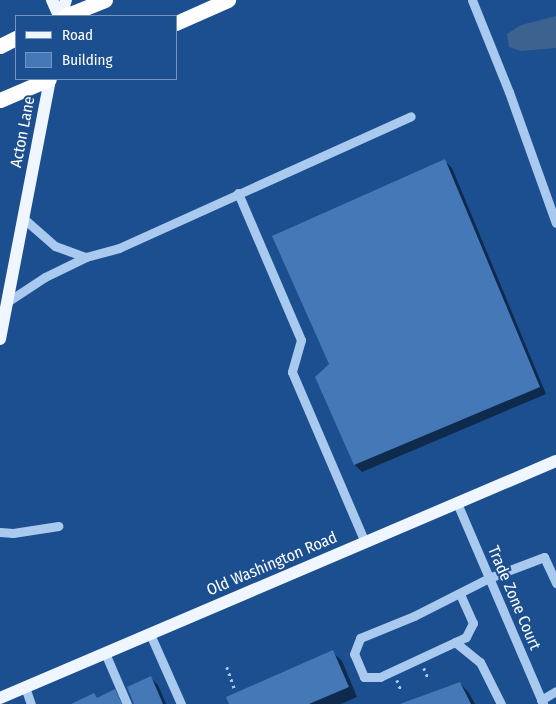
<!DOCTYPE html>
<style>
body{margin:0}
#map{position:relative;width:556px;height:704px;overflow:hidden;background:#1b4f8f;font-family:"Fira Sans Condensed",sans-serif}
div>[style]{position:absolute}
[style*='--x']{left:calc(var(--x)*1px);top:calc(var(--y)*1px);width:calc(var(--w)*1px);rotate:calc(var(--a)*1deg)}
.water>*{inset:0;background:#3c6290}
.shadow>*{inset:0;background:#0007}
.building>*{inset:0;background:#4478b7}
.path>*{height:2.5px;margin-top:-1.25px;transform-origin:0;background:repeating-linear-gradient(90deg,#a9c9ee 0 2.5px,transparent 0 6.5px)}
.minor>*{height:9px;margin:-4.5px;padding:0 4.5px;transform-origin:4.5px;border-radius:4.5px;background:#a9c9ee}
.major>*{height:12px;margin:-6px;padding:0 6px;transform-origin:6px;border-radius:6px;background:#f0f6ff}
.highway>*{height:15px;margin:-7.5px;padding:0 7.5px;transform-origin:7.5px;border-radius:7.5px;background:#fff}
span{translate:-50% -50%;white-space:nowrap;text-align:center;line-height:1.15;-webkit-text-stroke:4px #1b4f8f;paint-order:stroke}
.street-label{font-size:16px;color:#fff}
.legend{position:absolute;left:15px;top:15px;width:162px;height:65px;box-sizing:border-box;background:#1b4f8f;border:1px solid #7695bc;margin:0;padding:6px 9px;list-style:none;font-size:15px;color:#fff}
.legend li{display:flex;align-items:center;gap:10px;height:25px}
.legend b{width:25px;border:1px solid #7695bc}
</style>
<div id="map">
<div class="water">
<i style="clip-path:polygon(556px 16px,556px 48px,521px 51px,509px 47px,507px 34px,521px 25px)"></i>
</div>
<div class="shadow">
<i style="clip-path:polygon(445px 161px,452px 168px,546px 394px,362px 472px,355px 465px,331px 365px)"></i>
<i style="clip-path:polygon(332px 652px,342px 661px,357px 697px,341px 704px,230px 704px)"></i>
<i style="clip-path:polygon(151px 678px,158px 685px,166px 704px,135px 704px)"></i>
<i style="clip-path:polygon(460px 683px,469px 693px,475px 704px,403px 704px)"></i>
</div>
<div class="building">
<i style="clip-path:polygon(445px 159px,540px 387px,354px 465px,315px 377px,329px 364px,272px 236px)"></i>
<i style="clip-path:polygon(333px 650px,349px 687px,309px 704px,229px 704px,226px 697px)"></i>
<i style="clip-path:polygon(151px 676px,163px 704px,134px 704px,127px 687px)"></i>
<i style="clip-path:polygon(460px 682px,471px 704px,400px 704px)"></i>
<i style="clip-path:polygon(115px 689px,122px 704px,71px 704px,94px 693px,97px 698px)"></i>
</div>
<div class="path">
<i style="--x:227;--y:667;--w:24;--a:71"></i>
<i style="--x:424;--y:668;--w:11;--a:68"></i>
<i style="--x:397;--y:680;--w:11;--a:68"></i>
</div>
<div class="minor">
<i style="--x:472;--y:0;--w:99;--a:68.1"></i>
<i style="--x:509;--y:92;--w:139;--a:70.3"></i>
<i style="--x:238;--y:193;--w:160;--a:66.8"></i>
<i style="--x:301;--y:340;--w:33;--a:106"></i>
<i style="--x:292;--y:372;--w:185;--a:66.8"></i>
<i style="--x:23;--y:218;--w:43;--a:41.2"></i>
<i style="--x:55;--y:246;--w:32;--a:20"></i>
<i style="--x:7;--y:302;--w:45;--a:-33.3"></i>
<i style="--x:45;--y:277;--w:46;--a:-26"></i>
<i style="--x:86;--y:257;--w:34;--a:-15"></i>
<i style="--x:119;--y:248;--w:320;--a:-24.3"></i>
<i style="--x:457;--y:503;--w:219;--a:66.8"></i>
<i style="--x:0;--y:532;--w:13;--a:4"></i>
<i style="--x:13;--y:533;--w:46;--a:-8.8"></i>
<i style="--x:460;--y:594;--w:32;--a:66"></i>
<i style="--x:473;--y:623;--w:16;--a:117"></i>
<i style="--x:466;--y:637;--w:95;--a:155.1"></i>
<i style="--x:380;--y:677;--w:16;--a:180"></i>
<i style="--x:364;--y:677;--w:25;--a:-113"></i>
<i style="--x:354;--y:654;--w:17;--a:-69"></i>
<i style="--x:360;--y:638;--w:58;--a:-22.2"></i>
<i style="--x:414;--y:616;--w:84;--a:-26.9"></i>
<i style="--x:489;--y:578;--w:59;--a:-20.9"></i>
<i style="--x:544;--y:557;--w:29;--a:65"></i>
<i style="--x:150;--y:634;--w:77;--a:66.1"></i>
<i style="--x:455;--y:642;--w:32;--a:39"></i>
<i style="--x:480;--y:662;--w:47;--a:63.4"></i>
<i style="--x:105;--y:653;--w:56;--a:66.7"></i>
<i style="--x:25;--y:687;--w:18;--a:71"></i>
<i style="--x:541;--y:700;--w:17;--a:-31"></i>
</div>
<div class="major">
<i style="--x:52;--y:0;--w:17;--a:66"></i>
<i style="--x:61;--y:16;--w:17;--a:-73"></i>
<i style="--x:0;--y:339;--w:265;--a:-79.1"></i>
<i style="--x:0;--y:698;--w:604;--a:-23.09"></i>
</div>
<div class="highway">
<i style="--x:65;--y:16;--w:43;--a:-21.8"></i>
<i style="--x:176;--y:23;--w:57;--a:-23.9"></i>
<i style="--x:0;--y:46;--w:18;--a:-27"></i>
<i style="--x:0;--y:100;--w:53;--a:-23.2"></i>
</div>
<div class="street-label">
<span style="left:23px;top:132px;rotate:-79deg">Acton Lane</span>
<span style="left:272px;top:564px;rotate:-23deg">Old Washington Road</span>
<span style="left:514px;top:598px;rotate:67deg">Trade Zone Court</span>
</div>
<ul class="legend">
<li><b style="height:6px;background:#f0f6ff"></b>Road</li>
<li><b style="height:14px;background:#4478b7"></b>Building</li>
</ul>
</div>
